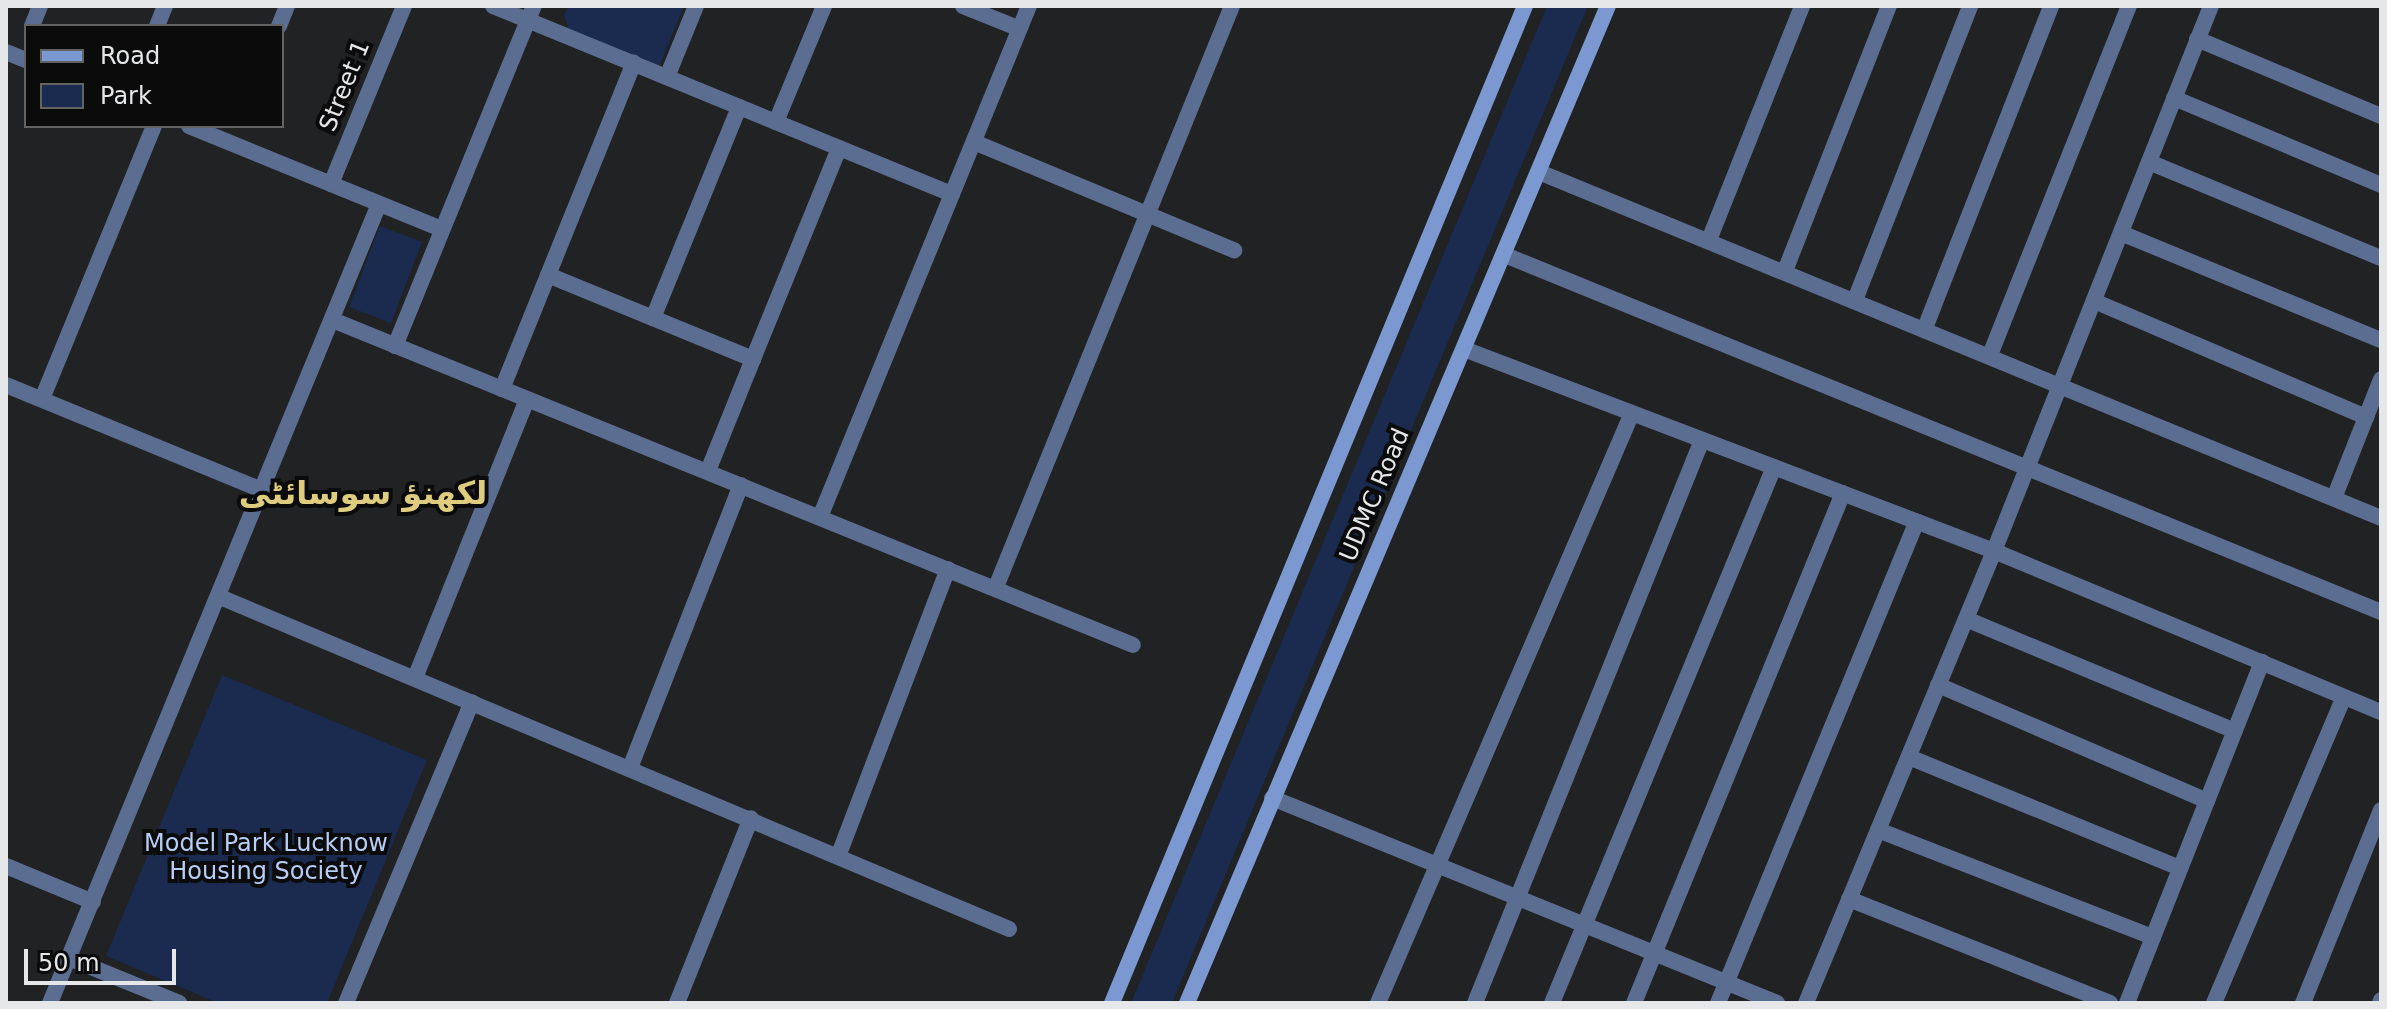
<!DOCTYPE html>
<meta charset="utf-8">
<style>
body{margin:0}
#map{position:relative;width:2387px;height:1009px;overflow:hidden;background:#202224;font-family:"DejaVu Sans",Cairo,sans-serif}
div>[style]{position:absolute}
[style*='--x']{left:calc(var(--x)*1px);top:calc(var(--y)*1px);width:calc(var(--w)*1px);rotate:calc(var(--a)*1deg)}
.green>*{inset:0;background:#1a2b4f}
.minor>*{height:16px;margin:-8px;padding:0 8px;transform-origin:8px;border-radius:8px;background:#5b6d90}
.tertiary>*{height:16px;margin:-8px;padding:0 8px;transform-origin:8px;border-radius:8px;background:#5b6d90}
.secondary>*{height:16px;margin:-8px;padding:0 8px;transform-origin:8px;border-radius:8px;background:#7c98d0}
span{translate:-50% -50%;white-space:nowrap;text-align:center;line-height:1.15;-webkit-text-stroke:8px #0b0b0c;paint-order:stroke}
.street-label{font-size:24px;color:#e6e7e9}
.park-label{font-size:24px;color:#b8cdf5}
.district-label{font-size:32px;color:#dfcd7f;font-weight:700}
.frame{position:absolute;inset:0;border:8px solid #e6e7e9;pointer-events:none}
.legend{position:absolute;left:24px;top:24px;width:260px;height:104px;box-sizing:border-box;background:#0b0b0c;border:2px solid #636364;margin:0;padding:10px 14px;list-style:none;font-size:24px;color:#e6e7e9}
.legend li{display:flex;align-items:center;gap:16px;height:40px}
.legend b{width:40px;border:2px solid #636364}
.scale{position:absolute;left:24px;top:949px;width:152px;height:36px;box-sizing:border-box;border:4px solid #e6e7e9;border-top:0;padding-left:10px;font-size:24px;line-height:28px;white-space:nowrap;color:#e6e7e9;-webkit-text-stroke:6px #0b0b0c;paint-order:stroke}
</style>
<div id="map">
<div class="green">
<i style="clip-path:polygon(569px 6px,684px 6px,655px 77px,573px 43px,564px 15px)"></i>
<i style="clip-path:polygon(1547px 6px,1588px 6px,1172px 1003px,1131px 1003px)"></i>
<i style="clip-path:polygon(380px 226px,422px 242px,391px 323px,349px 307px)"></i>
<i style="clip-path:polygon(222px 675px,427px 760px,327px 1003px,218px 1003px,106px 956px)"></i>
</div>
<div class="minor">
<i style="--x:493;--y:6;--w:496;--a:22.3"></i>
<i style="--x:963;--y:6;--w:61;--a:22"></i>
<i style="--x:32;--y:26;--w:22;--a:-68"></i>
<i style="--x:157;--y:26;--w:22;--a:-68"></i>
<i style="--x:279;--y:26;--w:22;--a:-68"></i>
<i style="--x:2197;--y:39;--w:199;--a:22.7"></i>
<i style="--x:6;--y:52;--w:22;--a:22"></i>
<i style="--x:667;--y:77;--w:77;--a:-67.8"></i>
<i style="--x:2174;--y:98;--w:225;--a:22.8"></i>
<i style="--x:776;--y:122;--w:126;--a:-67.5"></i>
<i style="--x:189;--y:126;--w:272;--a:22.2"></i>
<i style="--x:974;--y:142;--w:282;--a:22.6"></i>
<i style="--x:2149;--y:162;--w:251;--a:22.5"></i>
<i style="--x:331;--y:184;--w:192;--a:-67.7"></i>
<i style="--x:2121;--y:233;--w:281;--a:22.4"></i>
<i style="--x:1709;--y:240;--w:252;--a:-68.3"></i>
<i style="--x:1505;--y:255;--w:946;--a:22.17"></i>
<i style="--x:1785;--y:271;--w:285;--a:-68.6"></i>
<i style="--x:548;--y:275;--w:222;--a:22.3"></i>
<i style="--x:753;--y:359;--w:121;--a:111.9"></i>
<i style="--x:1855;--y:300;--w:316;--a:-68.6"></i>
<i style="--x:2094;--y:301;--w:296;--a:23.1"></i>
<i style="--x:653;--y:318;--w:228;--a:-67.8"></i>
<i style="--x:335;--y:321;--w:861;--a:22.1"></i>
<i style="--x:1925;--y:328;--w:346;--a:-68.6"></i>
<i style="--x:395;--y:346;--w:367;--a:-67.8"></i>
<i style="--x:1990;--y:355;--w:376;--a:-68.3"></i>
<i style="--x:753;--y:359;--w:228;--a:-67.8"></i>
<i style="--x:6;--y:385;--w:279;--a:22.3"></i>
<i style="--x:502;--y:389;--w:352;--a:-68"></i>
<i style="--x:42;--y:399;--w:295;--a:-67.7"></i>
<i style="--x:2334;--y:498;--w:128;--a:-68.4"></i>
<i style="--x:820;--y:517;--w:552;--a:-67.76"></i>
<i style="--x:1994;--y:551;--w:587;--a:-68.29"></i>
<i style="--x:996;--y:587;--w:627;--a:-67.89"></i>
<i style="--x:220;--y:597;--w:856;--a:22.82"></i>
<i style="--x:1966;--y:619;--w:291;--a:22.6"></i>
<i style="--x:415;--y:678;--w:300;--a:-68.1"></i>
<i style="--x:1938;--y:685;--w:293;--a:23.3"></i>
<i style="--x:1909;--y:757;--w:293;--a:22.3"></i>
<i style="--x:630;--y:768;--w:304;--a:-68.6"></i>
<i style="--x:1878;--y:830;--w:295;--a:21.3"></i>
<i style="--x:839;--y:854;--w:305;--a:-69.1"></i>
<i style="--x:6;--y:866;--w:94;--a:22.5"></i>
<i style="--x:1849;--y:899;--w:281;--a:21.7"></i>
<i style="--x:69;--y:958;--w:119;--a:22.2"></i>
<i style="--x:50;--y:1003;--w:864;--a:-67.62"></i>
<i style="--x:346;--y:1003;--w:326;--a:-67.3"></i>
<i style="--x:677;--y:1003;--w:199;--a:-68.2"></i>
<i style="--x:1378;--y:1003;--w:642;--a:-66.71"></i>
<i style="--x:1475;--y:1003;--w:607;--a:-68.04"></i>
<i style="--x:1552;--y:1003;--w:580;--a:-67.5"></i>
<i style="--x:1634;--y:1003;--w:551;--a:-67.72"></i>
<i style="--x:1718;--y:1003;--w:521;--a:-67.57"></i>
<i style="--x:2214;--y:1003;--w:332;--a:-67"></i>
<i style="--x:2303;--y:1003;--w:208;--a:-68"></i>
<i style="--x:2380;--y:1003;--w:3;--a:-72"></i>
</div>
<div class="tertiary">
<i style="--x:1539;--y:172;--w:910;--a:22.34"></i>
<i style="--x:1464;--y:349;--w:567;--a:20.86"></i>
<i style="--x:1994;--y:551;--w:419;--a:22.6"></i>
<i style="--x:1272;--y:798;--w:545;--a:22.09"></i>
<i style="--x:1806;--y:1003;--w:490;--a:-67.4"></i>
<i style="--x:2127;--y:1003;--w:367;--a:-68.4"></i>
</div>
<div class="secondary">
<i style="--x:1112;--y:1003;--w:1079;--a:-67.5"></i>
<i style="--x:1187;--y:1003;--w:1082;--a:-67.11"></i>
</div>
<div class="street-label">
<span style="left:345px;top:86px;rotate:-68deg">Street 1</span>
<span style="left:1375px;top:495px;rotate:-67deg">UDMC Road</span>
</div>
<div class="park-label">
<span style="left:266px;top:858px">Model Park Lucknow<br>Housing Society</span>
</div>
<div class="district-label">
<span style="left:363px;top:493px">لکھنؤ سوسائٹی</span>
</div>
<div class="frame"></div>
<ul class="legend">
<li><b style="height:10px;background:#7c98d0"></b>Road</li>
<li><b style="height:22px;background:#1a2b4f"></b>Park</li>
</ul>
<div class="scale">50 m</div>
</div>
